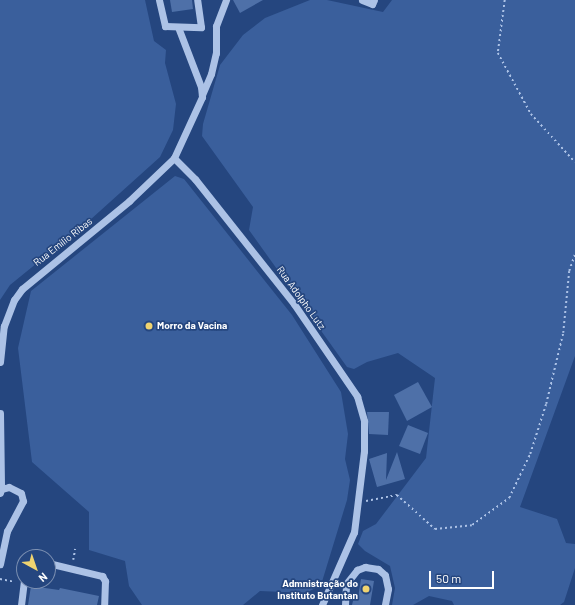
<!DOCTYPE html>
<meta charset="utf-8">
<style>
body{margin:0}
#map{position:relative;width:575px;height:605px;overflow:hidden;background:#25467f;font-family:Barlow,sans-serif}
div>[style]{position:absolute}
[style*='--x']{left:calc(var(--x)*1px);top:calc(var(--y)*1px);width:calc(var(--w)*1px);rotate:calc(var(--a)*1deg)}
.green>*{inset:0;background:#3a5f9c}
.building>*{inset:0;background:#4e70a8}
.path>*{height:1.5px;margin-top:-0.75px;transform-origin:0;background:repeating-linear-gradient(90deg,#acc2e6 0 2px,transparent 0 5px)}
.minor>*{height:7px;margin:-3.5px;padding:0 3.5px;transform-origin:3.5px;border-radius:3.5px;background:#acc2e6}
.dots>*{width:11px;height:11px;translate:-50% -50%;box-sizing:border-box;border:2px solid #25467f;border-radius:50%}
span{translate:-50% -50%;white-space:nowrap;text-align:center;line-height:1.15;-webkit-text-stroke:3.5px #25467f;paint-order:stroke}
.street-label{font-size:10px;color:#fff}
.poi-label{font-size:10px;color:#fff;font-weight:700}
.left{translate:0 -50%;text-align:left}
.right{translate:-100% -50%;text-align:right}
.north{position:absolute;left:16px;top:549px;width:40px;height:40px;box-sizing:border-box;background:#25467f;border:1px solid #7c90b2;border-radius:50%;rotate:140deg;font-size:11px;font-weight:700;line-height:16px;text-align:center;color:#fff}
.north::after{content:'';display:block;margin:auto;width:14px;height:18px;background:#efd370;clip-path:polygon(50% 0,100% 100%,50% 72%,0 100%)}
.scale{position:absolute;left:429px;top:571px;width:65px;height:18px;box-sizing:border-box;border:2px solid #fff;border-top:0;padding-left:5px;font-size:12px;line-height:14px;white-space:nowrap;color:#fff;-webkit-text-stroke:3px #25467f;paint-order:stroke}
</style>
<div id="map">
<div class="green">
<i style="clip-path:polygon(0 0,145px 0,154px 41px,166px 50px,165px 63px,176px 104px,173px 130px,160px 157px,90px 220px,10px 285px,0 300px)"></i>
<i style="clip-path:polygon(310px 0,327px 0,383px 12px,392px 0,575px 0,575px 356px,520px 507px,557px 519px,566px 543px,575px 544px,575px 568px,564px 602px,560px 605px,454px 605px,452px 601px,429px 596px,413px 605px,392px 605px,395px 588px,390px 566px,365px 551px,358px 544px,363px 531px,376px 524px,426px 458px,435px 378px,398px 353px,367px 362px,354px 369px,347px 367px,249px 230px,253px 207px,202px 136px,203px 124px,220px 65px,243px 35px,265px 18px)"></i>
<i style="clip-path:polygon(175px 176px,184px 179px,292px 315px,341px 392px,348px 434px,345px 459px,350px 480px,347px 500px,321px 585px,306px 593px,260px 591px,243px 605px,142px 605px,129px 586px,125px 561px,89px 550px,89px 512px,32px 462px,18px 348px,31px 291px)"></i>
</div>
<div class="building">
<i style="clip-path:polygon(170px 0,192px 0,193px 9px,172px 12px)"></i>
<i style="clip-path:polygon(233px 0,263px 0,240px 13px)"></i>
<i style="clip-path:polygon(418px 382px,432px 407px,407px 421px,394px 395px)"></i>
<i style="clip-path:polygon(367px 412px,389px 412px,388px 435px,369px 434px)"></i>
<i style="clip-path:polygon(408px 425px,428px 433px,420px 454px,399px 446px)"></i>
<i style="clip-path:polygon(397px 452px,405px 479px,377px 487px,369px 459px,387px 453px,386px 480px)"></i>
<i style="clip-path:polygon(361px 579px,374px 581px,370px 605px,352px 605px,354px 597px,358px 598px)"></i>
<i style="clip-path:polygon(31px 586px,59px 590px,60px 588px,99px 596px,97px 605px,28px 605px)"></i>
</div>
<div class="path">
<i style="--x:505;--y:0;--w:53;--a:97.5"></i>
<i style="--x:498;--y:53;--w:69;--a:61.6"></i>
<i style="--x:531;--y:114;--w:65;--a:47.5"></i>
<i style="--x:366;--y:501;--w:32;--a:-11"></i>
<i style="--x:397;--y:495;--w:51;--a:41.8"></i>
<i style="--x:435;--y:529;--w:37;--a:-6"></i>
<i style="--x:472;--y:525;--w:46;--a:-36.1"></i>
<i style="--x:509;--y:498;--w:49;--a:-64.5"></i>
<i style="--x:530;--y:454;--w:52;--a:-72.3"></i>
<i style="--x:546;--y:404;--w:73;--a:-76.5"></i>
<i style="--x:563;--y:333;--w:62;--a:-84.5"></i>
<i style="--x:569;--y:271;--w:18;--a:-71"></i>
<i style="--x:73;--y:560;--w:11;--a:-80"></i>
<i style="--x:0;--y:579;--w:15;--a:11"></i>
</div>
<div class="minor">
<i style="--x:159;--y:0;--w:27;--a:77"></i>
<i style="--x:165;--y:26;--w:36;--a:2"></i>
<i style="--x:201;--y:27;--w:27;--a:-98"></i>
<i style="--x:362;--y:0;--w:11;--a:22"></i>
<i style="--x:372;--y:4;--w:4;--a:-63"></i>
<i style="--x:178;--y:27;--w:64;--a:69"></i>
<i style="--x:201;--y:87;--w:10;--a:84"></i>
<i style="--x:202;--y:97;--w:67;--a:114.7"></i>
<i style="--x:174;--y:158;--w:30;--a:45"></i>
<i style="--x:195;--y:179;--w:159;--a:51.6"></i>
<i style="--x:294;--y:304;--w:112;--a:55.6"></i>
<i style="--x:357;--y:396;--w:26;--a:74"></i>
<i style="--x:364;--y:421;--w:30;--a:90"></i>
<i style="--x:364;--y:451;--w:82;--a:97"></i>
<i style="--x:354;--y:532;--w:80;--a:113.7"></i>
<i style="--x:202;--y:95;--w:23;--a:-67"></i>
<i style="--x:211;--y:74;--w:22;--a:-77"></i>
<i style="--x:216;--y:53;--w:27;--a:-90"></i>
<i style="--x:216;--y:26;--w:28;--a:-69"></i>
<i style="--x:0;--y:362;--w:36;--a:-84"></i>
<i style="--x:4;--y:326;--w:28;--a:-69"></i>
<i style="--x:14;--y:300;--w:14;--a:-54"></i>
<i style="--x:22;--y:289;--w:139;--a:-39.4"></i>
<i style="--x:129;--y:201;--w:62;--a:-43.7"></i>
<i style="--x:0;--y:413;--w:76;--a:89.2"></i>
<i style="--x:0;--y:493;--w:4;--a:-76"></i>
<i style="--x:1;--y:489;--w:8;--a:-14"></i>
<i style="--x:9;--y:487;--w:13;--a:27"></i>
<i style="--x:21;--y:493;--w:8;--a:76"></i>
<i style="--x:23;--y:501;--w:34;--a:118"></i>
<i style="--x:7;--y:531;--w:34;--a:102"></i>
<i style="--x:48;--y:563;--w:56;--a:13.5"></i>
<i style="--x:102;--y:576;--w:6;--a:59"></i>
<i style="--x:105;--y:581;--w:24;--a:92"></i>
<i style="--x:21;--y:605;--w:24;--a:-83"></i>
<i style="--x:345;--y:605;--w:21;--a:-87"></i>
<i style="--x:346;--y:584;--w:18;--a:-52"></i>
<i style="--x:357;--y:570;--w:9;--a:-21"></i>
<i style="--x:365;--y:567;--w:13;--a:9"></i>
<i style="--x:378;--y:569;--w:9;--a:41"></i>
<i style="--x:385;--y:575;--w:14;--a:78"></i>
<i style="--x:388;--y:589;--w:16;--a:101"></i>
</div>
<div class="dots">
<i style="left:149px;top:326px;background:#efd370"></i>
<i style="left:366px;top:589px;background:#efd370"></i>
</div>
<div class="street-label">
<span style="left:63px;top:242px;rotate:-38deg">Rua Emílio Ribas</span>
<span style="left:301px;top:298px;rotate:54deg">Rua Adolpho Lutz</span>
</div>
<div class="poi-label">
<span class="left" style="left:157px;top:326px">Morro da Vacina</span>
<span class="right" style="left:358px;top:589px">Admnistração do<br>Instituto Butantan</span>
</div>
<div class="north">N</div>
<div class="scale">50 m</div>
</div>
